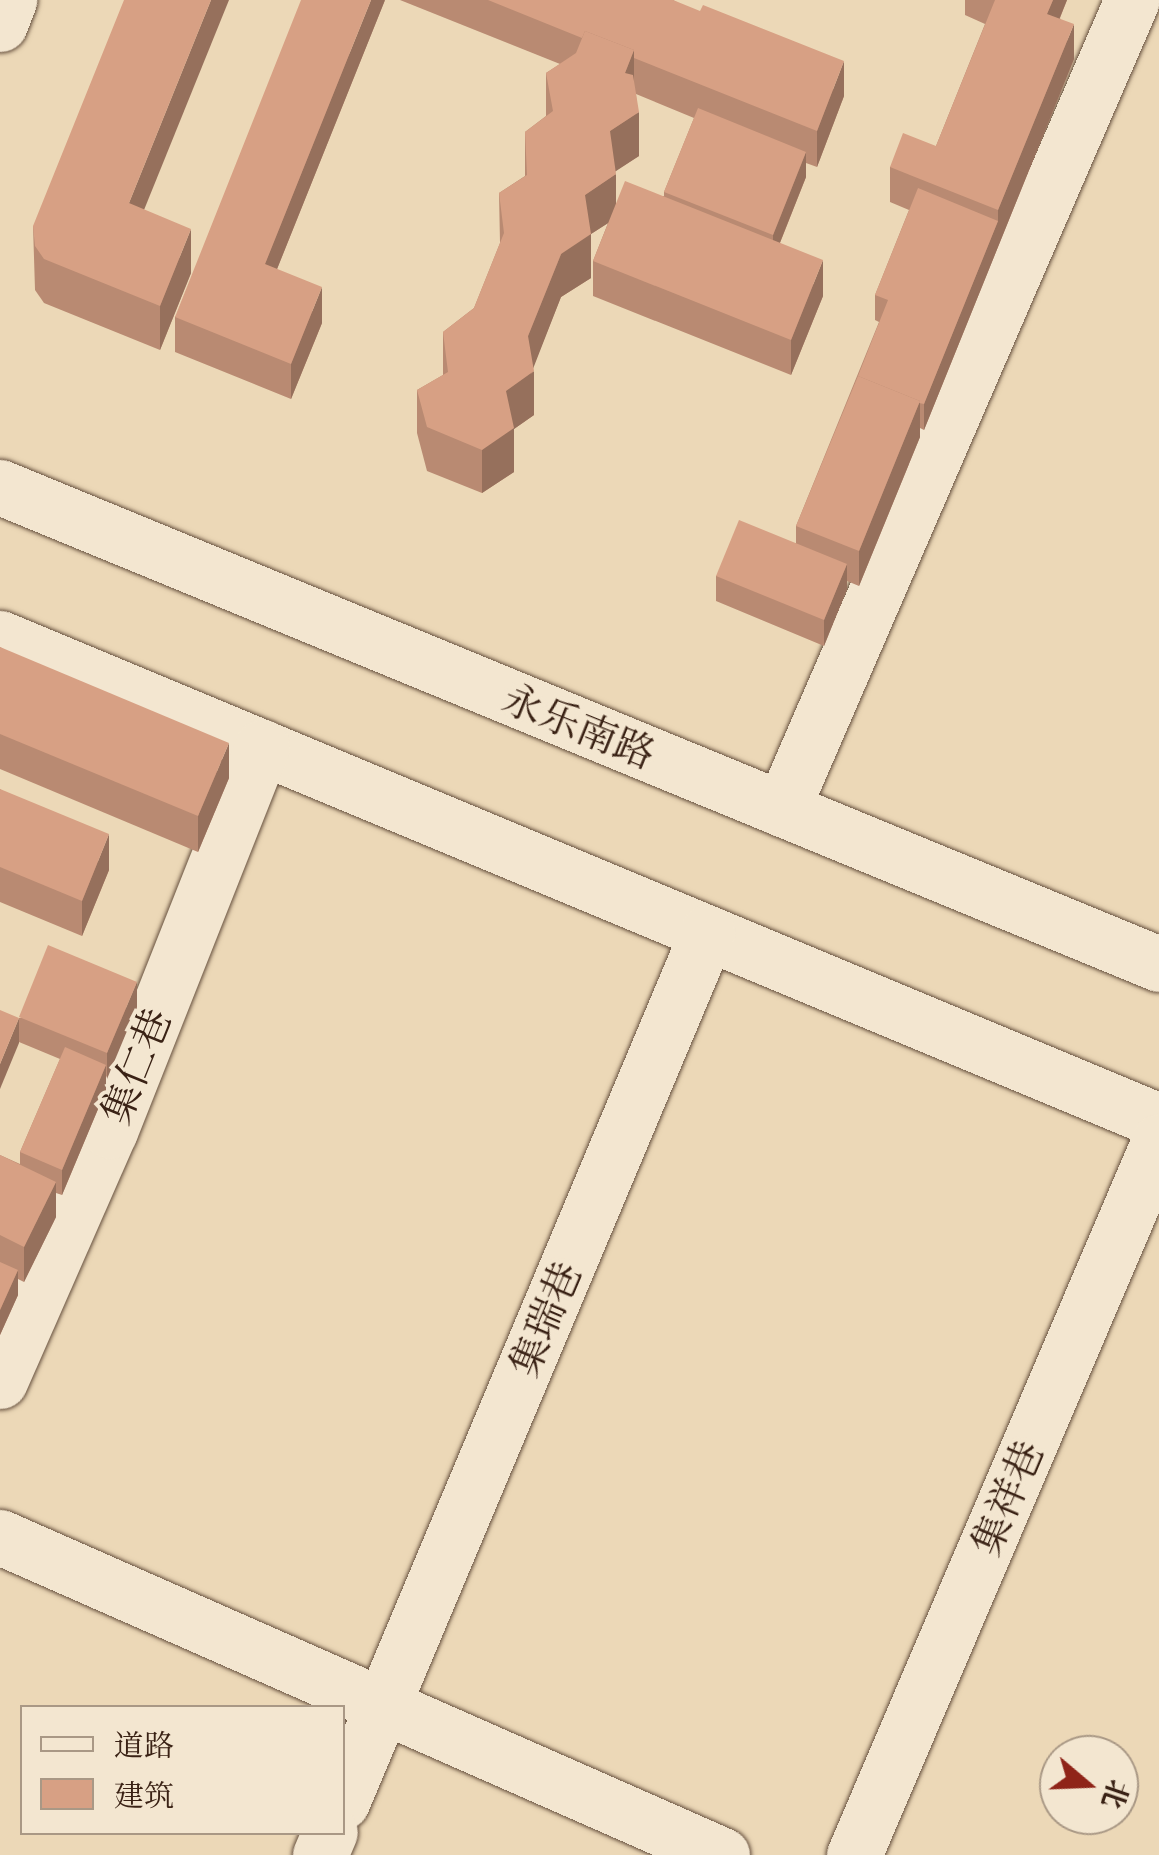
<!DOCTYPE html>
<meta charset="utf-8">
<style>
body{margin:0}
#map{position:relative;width:1159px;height:1855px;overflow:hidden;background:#ecd8b7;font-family:"Gentium Book Plus","Noto Serif SC",serif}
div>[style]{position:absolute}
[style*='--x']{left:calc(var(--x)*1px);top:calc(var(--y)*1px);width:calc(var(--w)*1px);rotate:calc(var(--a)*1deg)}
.roads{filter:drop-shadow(0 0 2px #66503e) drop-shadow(0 0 2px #66503e)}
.minor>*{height:55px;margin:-27.5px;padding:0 27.5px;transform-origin:27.5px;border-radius:27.5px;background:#f3e6d0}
.tertiary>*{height:55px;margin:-27.5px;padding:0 27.5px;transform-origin:27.5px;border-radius:27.5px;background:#f3e6d0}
.secondary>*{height:55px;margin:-27.5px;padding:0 27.5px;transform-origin:27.5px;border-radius:27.5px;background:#f3e6d0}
.wall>*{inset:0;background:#b98a72}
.shaded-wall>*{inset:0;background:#96705c}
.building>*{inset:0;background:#d7a084}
span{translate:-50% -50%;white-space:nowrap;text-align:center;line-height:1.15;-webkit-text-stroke:8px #f3e6d0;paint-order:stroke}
.street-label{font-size:40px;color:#3a2215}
.legend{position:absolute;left:20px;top:1705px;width:325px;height:130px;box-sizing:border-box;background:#f3e6d0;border:2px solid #a99885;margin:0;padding:12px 18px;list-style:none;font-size:30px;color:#3a2215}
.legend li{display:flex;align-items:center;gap:20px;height:50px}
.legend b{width:50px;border:2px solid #a99885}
.north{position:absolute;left:1039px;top:1735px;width:100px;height:100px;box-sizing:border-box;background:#f3e6d0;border:2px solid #a99885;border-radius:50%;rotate:109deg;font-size:28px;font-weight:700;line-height:40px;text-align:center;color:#3a2215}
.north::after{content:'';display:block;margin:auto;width:35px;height:45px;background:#8f2418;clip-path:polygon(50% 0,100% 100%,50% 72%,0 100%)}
</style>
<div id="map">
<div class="roads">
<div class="minor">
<i style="--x:0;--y:638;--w:1256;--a:22.62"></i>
<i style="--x:782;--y:809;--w:881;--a:-66.61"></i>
<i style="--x:0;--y:1381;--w:273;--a:-66.3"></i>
<i style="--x:110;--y:1131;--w:413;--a:-68.4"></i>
<i style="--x:0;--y:1537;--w:789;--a:23.77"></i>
<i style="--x:342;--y:1802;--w:943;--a:-67.22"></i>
<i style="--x:320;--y:1855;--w:25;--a:-67"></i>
<i style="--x:854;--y:1855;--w:776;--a:-66.87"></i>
</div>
<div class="tertiary">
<i style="--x:0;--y:24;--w:26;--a:-69"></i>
</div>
<div class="secondary">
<i style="--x:0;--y:487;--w:1253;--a:22.37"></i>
</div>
</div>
<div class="wall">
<i style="clip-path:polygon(385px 0,277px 269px,322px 323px,291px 399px,175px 352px,175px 317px)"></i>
<i style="clip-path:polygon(evenodd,400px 0,673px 0,844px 96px,817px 167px,806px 163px,806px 177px,780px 243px,823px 296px,791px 375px,593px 296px,593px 261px,608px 223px,591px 234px,591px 278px,561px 297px,533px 367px,534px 415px,514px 429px,514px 472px,482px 493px,427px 471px,417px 433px,417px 390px,443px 375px,443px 332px,474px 308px,500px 243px,499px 193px,525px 176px,525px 132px,546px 116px,546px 73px,560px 64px,400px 0,636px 94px,694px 118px,664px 192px,664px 196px,616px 204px,615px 171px,639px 156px,636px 94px)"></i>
<i style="clip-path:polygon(965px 0,1067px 0,1060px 18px,1074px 59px,924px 430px,920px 428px,920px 437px,859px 586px,847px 581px,847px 589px,824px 646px,716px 601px,716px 576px,796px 543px,796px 526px,879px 322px,875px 320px,875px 295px,909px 210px,890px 202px,890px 167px,936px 146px,985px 24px,965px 15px)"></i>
<i style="clip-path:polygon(144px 210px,191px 273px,160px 350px,44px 303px,35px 290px,33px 226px)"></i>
<i style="clip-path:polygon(0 647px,229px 778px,198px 852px,0 769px)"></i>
<i style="clip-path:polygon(0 789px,109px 870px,82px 936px,0 902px)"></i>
<i style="clip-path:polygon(137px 1007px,106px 1078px,106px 1090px,62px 1195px,56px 1193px,56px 1217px,24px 1282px,18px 1279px,18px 1295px,0 1335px,0 1155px,20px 1164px,20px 1152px,60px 1059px,19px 1042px,19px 1043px,19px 1018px)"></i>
</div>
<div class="shaded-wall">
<i style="clip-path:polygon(211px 0,229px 0,129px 247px,129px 203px)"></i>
<i style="clip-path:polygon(371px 0,385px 0,265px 299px,265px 264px)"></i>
<i style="clip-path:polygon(1053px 0,1067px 0,1047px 49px,1047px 14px)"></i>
<i style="clip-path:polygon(1074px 24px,1074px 59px,924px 430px,924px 404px,998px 221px,998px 210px)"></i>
<i style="clip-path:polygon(634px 50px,634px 93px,625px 73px)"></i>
<i style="clip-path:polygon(844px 61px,844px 96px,817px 167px,817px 131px)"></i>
<i style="clip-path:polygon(639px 112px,639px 156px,610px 175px,610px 131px)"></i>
<i style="clip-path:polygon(806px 152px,806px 177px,773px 260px,773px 235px)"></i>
<i style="clip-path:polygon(616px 174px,616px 218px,591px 234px,591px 278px,561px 297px,531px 374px,534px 371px,534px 415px,514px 429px,514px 472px,482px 493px,482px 450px,585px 195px)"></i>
<i style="clip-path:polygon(191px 229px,191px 273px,160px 350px,160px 306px)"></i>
<i style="clip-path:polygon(823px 260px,823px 296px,791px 375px,791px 340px)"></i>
<i style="clip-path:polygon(322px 287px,322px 323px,291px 399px,291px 364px)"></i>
<i style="clip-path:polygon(920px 401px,920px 437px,859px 586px,859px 551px)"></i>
<i style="clip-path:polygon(847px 564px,847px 589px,824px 646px,824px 620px)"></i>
<i style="clip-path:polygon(229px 743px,229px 778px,198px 852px,198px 816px)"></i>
<i style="clip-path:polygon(109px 834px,109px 870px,82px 936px,82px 901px)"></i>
<i style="clip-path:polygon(137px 982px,137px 1007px,107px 1079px,107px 1053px)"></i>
<i style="clip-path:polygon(19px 1018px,19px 1043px,0 1089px,0 1064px)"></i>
<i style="clip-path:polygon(106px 1065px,106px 1090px,62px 1195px,62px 1170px)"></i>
<i style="clip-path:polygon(56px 1182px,56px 1217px,24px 1282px,24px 1247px)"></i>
<i style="clip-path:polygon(18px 1270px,18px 1295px,0 1335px,0 1310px)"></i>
</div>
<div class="building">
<i style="clip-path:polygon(124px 0,211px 0,129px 203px,191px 229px,160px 306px,44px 259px,35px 246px,33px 226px)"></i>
<i style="clip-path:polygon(301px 0,371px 0,265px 264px,322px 287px,291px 364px,175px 317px)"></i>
<i style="clip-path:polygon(488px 0,673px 0,700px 11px,703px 5px,844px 61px,817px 131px,634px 58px,634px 50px,585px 31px,582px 38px)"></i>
<i style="clip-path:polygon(995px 0,1053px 0,1047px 14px,1074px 24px,998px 210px,890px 167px,903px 133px,936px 146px)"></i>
<i style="clip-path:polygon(585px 31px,634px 50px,625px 73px,633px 75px,639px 112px,610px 131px,616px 174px,585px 195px,591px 234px,561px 254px,528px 336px,534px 371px,506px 391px,514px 428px,482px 450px,427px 427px,417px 390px,448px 372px,443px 332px,474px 308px,504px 233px,499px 193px,527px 175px,525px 132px,553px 111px,546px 73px,576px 53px)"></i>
<i style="clip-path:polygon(698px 108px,806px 152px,773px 235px,664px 192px)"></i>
<i style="clip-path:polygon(625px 181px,823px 260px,791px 340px,593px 261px)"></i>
<i style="clip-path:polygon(918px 188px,998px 221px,924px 404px,919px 403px,920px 401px,858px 376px,888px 300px,875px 295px)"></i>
<i style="clip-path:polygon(858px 376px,920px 401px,859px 551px,796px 526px)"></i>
<i style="clip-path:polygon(739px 520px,847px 564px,824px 620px,716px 576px)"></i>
<i style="clip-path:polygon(0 647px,229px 743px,198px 816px,0 734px)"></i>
<i style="clip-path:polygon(0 789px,109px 834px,82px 901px,0 867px)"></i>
<i style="clip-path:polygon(48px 945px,137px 982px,107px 1053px,19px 1017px)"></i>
<i style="clip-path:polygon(0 1010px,19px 1018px,0 1064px)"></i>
<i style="clip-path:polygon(65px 1047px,106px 1065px,62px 1170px,20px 1152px)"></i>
<i style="clip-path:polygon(0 1155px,56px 1182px,24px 1247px,0 1235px)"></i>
<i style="clip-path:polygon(0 1262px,18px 1270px,0 1310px)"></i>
</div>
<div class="street-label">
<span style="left:579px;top:726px;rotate:22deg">永乐南路</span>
<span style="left:136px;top:1066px;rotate:-68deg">集仁巷</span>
<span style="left:545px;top:1319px;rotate:-67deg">集瑞巷</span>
<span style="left:1007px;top:1498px;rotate:-67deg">集祥巷</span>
</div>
<ul class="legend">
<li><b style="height:12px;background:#f3e6d0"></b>道路</li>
<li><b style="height:28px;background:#d7a084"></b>建筑</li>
</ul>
<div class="north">北</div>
</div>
